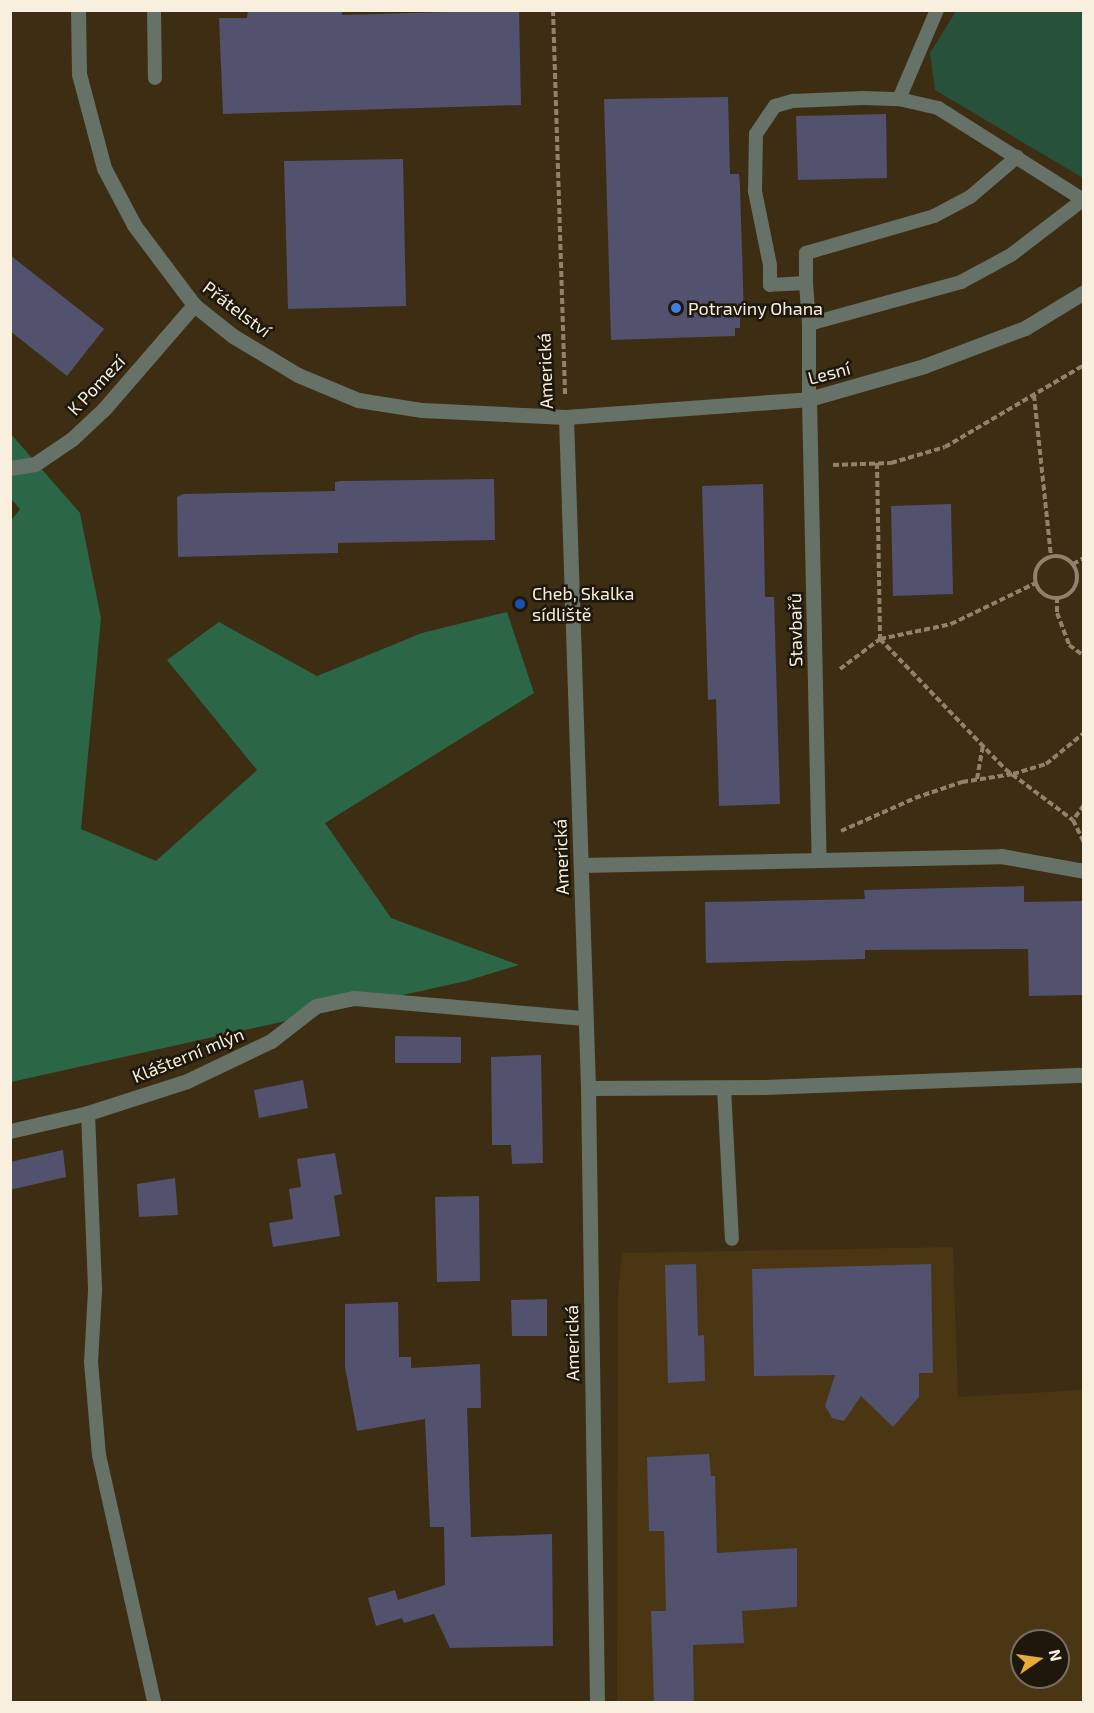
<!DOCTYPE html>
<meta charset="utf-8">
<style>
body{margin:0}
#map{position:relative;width:1094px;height:1713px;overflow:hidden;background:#3d2d12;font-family:"Exo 2",sans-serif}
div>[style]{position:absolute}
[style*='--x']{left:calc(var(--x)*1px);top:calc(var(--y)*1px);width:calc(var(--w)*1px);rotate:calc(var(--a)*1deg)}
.built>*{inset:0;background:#4a3613}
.green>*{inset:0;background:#27513a}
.forest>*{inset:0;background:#2b6747}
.building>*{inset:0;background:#52516e}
.path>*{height:4px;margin-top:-2px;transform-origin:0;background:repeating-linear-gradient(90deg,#90826c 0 6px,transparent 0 9px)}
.path>.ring{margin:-2px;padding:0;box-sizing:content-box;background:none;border:4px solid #90826c;border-radius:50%}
.service>*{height:14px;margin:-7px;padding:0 7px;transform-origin:7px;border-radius:7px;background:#667267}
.minor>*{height:15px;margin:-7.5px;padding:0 7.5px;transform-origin:7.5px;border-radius:7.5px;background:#667267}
.tertiary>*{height:15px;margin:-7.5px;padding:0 7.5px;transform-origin:7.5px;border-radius:7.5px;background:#667267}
.dots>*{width:16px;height:16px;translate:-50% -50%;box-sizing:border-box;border:3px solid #1e170c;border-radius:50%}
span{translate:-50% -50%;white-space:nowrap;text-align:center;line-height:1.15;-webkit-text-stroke:5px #1e170c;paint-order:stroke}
.poi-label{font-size:18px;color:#f9efdf}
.left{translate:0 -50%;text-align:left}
.street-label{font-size:18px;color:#f9efdf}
.frame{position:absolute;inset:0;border:12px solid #f9efdf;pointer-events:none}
.north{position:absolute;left:1010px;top:1629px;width:60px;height:60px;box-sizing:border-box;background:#1e170c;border:2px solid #766d60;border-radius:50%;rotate:77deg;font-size:16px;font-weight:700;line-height:24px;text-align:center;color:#f9efdf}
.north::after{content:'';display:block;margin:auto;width:21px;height:27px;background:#e8ab37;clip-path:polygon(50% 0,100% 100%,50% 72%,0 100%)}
</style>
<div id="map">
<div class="built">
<i style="clip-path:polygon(evenodd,953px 1247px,958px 1397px,1083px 1390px,1083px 1702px,617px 1702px,618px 1294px,622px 1253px,953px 1247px,1022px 1641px,1058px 1641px,1058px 1677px,1022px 1677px,1022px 1641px)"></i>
</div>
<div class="green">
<i style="clip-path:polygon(956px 11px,1083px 11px,1083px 178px,935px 90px,930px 53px)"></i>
</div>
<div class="forest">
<i style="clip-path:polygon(10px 433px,80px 513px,101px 618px,81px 829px,156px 861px,257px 770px,167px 660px,219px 622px,317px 676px,422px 633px,507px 612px,534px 693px,325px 823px,391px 918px,519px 965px,466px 981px,11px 1082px,10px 522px,20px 509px,11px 499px)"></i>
</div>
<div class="building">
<i style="clip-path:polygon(342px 10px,342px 15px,519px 10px,521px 105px,223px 114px,219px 18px,247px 18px,248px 11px)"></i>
<i style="clip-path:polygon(728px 97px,730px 174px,739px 174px,740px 186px,744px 317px,740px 317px,740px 328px,735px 328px,735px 336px,611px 340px,604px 99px)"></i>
<i style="clip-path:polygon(886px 114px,887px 178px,798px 180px,796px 116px)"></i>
<i style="clip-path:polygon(403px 159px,406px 306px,288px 309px,284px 161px)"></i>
<i style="clip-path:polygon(10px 255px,104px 329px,67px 376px,10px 331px)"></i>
<i style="clip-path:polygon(494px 479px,495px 540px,338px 543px,338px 553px,178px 557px,177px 497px,183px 494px,335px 491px,335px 482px,341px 481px)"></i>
<i style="clip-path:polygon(763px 484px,765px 597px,774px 597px,780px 804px,719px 806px,716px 699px,708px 700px,702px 486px)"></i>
<i style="clip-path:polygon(951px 504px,953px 594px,893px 596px,891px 506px)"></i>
<i style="clip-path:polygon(1024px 886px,1024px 902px,1083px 901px,1083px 995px,1029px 996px,1028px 949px,865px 950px,865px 959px,706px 963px,705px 902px,865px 899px,864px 890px)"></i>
<i style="clip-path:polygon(395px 1036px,461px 1037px,461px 1063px,395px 1063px)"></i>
<i style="clip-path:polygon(541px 1055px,543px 1163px,512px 1164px,511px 1145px,492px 1145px,491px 1057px)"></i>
<i style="clip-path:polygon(303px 1080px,308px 1108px,259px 1118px,254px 1090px)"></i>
<i style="clip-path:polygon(63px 1150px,66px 1177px,10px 1190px,10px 1162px)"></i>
<i style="clip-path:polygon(335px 1153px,342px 1194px,334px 1196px,340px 1236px,273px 1247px,269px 1223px,293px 1219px,289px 1189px,301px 1187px,297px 1159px)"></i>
<i style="clip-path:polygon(175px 1178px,178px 1215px,139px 1217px,137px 1184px)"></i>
<i style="clip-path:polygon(479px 1196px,480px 1281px,437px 1282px,435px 1197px)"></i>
<i style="clip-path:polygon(696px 1264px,698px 1336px,704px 1335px,705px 1381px,668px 1383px,665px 1265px)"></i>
<i style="clip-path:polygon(931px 1264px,933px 1373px,919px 1373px,919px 1397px,893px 1427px,861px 1396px,844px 1421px,832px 1418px,825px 1406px,835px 1375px,754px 1376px,752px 1269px)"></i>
<i style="clip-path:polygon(547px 1299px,547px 1336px,512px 1336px,511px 1300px)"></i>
<i style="clip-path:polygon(398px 1302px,399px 1357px,411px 1357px,411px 1368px,480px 1364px,481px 1408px,467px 1408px,471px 1537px,552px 1534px,553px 1646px,450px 1648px,434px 1614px,404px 1623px,402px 1618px,376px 1626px,368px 1598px,395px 1590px,398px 1600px,445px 1585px,444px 1527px,430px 1527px,425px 1419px,357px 1431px,345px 1367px,345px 1304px)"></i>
<i style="clip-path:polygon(709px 1454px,711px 1476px,715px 1476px,717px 1553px,797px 1548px,797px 1607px,742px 1611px,744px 1643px,693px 1645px,694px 1702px,654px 1702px,651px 1611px,666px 1611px,664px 1531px,649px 1531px,647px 1457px)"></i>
</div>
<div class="path">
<i style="--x:553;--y:10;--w:385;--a:88.2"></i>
<i style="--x:1034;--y:395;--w:162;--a:84"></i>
<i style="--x:877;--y:463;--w:176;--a:89"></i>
<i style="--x:880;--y:639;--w:73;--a:-11.9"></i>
<i style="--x:951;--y:624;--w:94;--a:-25.8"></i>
<i style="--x:833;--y:465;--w:58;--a:-2"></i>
<i style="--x:891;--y:463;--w:56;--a:-16.5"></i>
<i style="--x:945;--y:447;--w:161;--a:-30.5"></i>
<i class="ring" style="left:1035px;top:556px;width:38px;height:38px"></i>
<i style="--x:1073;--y:564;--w:13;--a:-29"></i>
<i style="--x:1057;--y:597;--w:16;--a:90"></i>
<i style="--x:1057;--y:613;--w:34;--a:69"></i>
<i style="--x:1069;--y:645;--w:19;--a:36"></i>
<i style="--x:840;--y:669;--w:50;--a:-36.9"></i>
<i style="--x:880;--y:639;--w:180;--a:46.1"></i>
<i style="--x:1005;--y:769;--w:85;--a:36.9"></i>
<i style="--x:977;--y:779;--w:35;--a:-80"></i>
<i style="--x:1084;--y:805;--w:19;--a:126"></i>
<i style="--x:1073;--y:820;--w:25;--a:64"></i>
<i style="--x:841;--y:831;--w:81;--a:-24"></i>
<i style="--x:915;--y:798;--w:50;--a:-18.8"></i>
<i style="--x:962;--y:782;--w:52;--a:-8.9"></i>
<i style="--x:1013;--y:774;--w:34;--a:-17"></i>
<i style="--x:1046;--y:764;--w:49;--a:-39.2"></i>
</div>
<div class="service">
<i style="--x:154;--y:10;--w:68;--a:89.2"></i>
<i style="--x:899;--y:99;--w:97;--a:-66.9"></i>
<i style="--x:806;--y:283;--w:30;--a:-90"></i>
<i style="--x:806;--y:253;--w:133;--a:-16.1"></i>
<i style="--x:934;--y:216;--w:41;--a:-27.8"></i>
<i style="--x:970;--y:197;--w:62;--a:-40.4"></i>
<i style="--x:809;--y:324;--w:41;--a:-94.2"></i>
<i style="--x:806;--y:283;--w:36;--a:177"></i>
<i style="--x:770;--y:285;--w:20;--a:-90"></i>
<i style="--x:770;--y:265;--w:76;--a:-101.5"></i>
<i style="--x:755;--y:191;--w:57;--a:-89"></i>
<i style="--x:756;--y:134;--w:34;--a:-56"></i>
<i style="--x:775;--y:106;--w:19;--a:-16"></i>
<i style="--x:793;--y:101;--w:70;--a:-2.5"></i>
<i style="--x:863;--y:98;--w:36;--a:2"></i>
<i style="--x:899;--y:99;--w:40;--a:13"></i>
<i style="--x:938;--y:108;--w:170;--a:32.3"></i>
<i style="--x:809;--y:399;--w:75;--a:-90"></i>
<i style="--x:809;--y:324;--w:158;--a:-15.4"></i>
<i style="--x:961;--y:282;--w:57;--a:-28.4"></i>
<i style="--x:1011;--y:255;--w:92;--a:-37.5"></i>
<i style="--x:724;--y:1088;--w:151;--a:87"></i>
<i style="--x:88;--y:1113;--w:178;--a:87.7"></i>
<i style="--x:95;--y:1291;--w:71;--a:93.2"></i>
<i style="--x:91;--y:1362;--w:93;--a:85.1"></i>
<i style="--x:99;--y:1455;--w:253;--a:77.4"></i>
</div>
<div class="minor">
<i style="--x:809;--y:399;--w:461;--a:88.8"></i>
<i style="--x:566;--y:417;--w:244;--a:-4.2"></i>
<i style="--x:809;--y:399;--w:120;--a:-16"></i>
<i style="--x:924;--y:366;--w:108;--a:-20.6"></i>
<i style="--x:1025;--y:328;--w:69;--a:-31.4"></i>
<i style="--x:10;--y:468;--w:25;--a:-9"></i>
<i style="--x:35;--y:464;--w:45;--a:-34"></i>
<i style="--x:72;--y:439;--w:44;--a:-43.2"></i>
<i style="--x:104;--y:409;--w:138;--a:-49.1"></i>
<i style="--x:581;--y:865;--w:420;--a:-1.2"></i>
<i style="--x:1001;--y:856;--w:84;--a:10.2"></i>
<i style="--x:588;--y:1088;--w:177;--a:-0.3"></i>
<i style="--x:765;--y:1087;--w:319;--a:-2.2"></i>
<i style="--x:10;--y:1131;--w:80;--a:-13"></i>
<i style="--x:88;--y:1113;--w:104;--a:-17.9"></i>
<i style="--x:187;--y:1081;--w:93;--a:-25.5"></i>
<i style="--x:271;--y:1041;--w:57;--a:-37.9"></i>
<i style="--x:316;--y:1006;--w:39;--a:-12"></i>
<i style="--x:354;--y:998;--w:231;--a:5"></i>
</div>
<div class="tertiary">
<i style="--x:78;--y:10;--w:64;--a:89.1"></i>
<i style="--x:79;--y:74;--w:97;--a:75.1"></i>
<i style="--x:104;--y:168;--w:64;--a:62.2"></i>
<i style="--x:134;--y:225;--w:100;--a:53.1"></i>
<i style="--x:194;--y:305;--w:50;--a:38.5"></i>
<i style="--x:233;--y:336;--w:76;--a:31"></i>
<i style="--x:298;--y:375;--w:65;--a:22.6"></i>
<i style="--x:358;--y:400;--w:65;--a:8.9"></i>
<i style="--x:422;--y:410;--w:144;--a:2.8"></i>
<i style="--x:566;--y:417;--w:671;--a:88.12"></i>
<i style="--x:588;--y:1088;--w:614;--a:89.16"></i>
</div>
<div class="dots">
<i style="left:676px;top:308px;background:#3f7fe0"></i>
<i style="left:520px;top:604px;background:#1a4fb4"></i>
</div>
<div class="poi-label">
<span class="left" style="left:688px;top:308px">Potraviny Ohana</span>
<span class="left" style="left:532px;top:604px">Cheb, Skalka<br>sídliště</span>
</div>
<div class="street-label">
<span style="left:237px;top:309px;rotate:37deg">Přátelství</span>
<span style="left:545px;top:371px;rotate:-92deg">Americká</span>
<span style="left:829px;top:373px;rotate:-15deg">Lesní</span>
<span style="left:96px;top:385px;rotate:-47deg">K Pomezí</span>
<span style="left:795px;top:630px;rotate:-91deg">Stavbařů</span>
<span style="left:561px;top:857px;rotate:-92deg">Americká</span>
<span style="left:188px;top:1055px;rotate:-22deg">Klášterní mlýn</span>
<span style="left:572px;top:1343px;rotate:-91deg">Americká</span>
</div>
<div class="frame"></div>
<div class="north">N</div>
</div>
